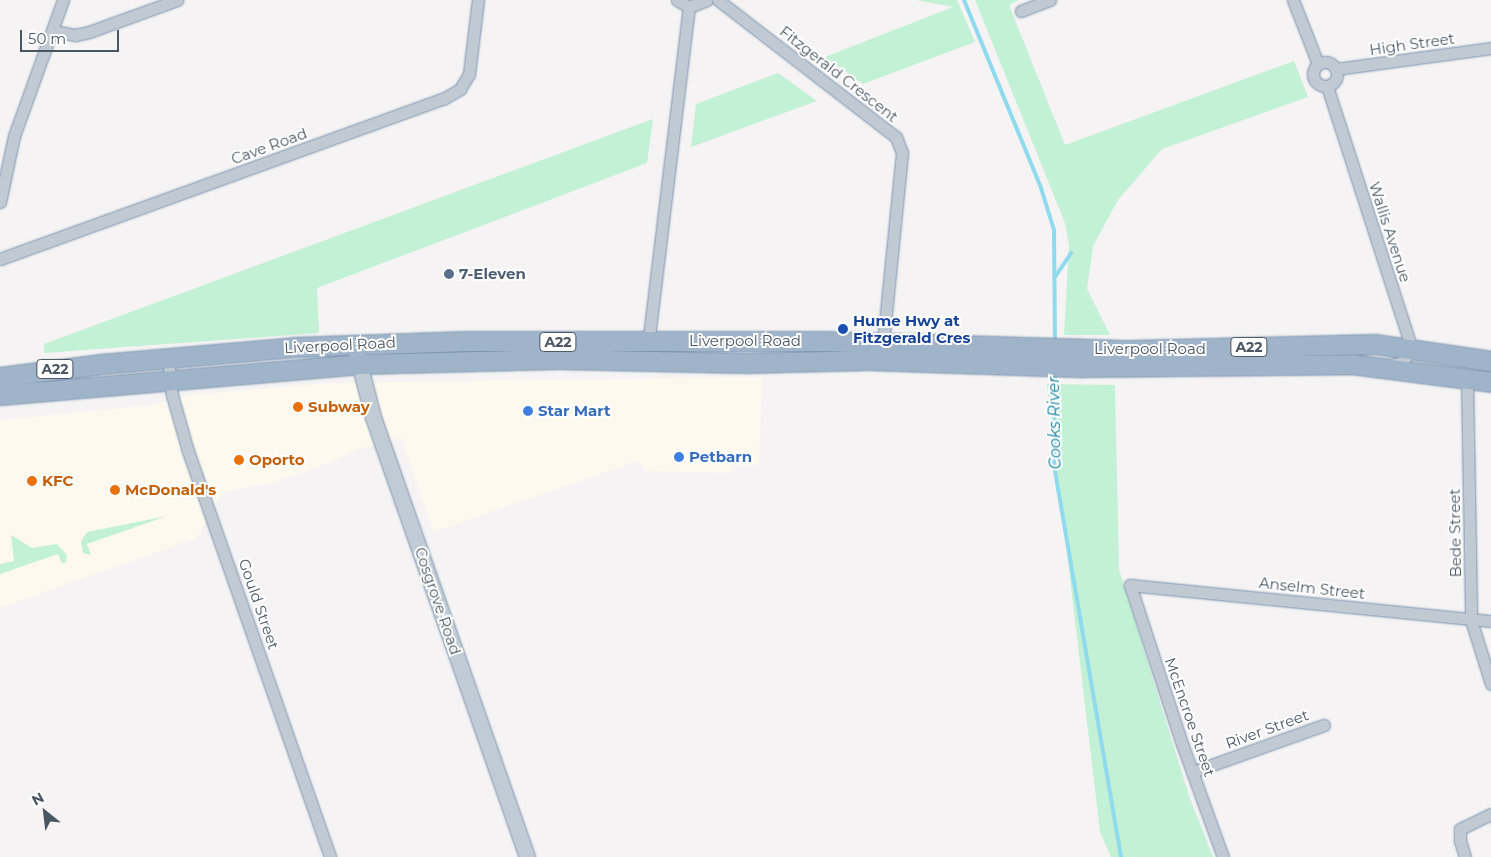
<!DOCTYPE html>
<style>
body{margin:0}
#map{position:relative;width:1491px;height:857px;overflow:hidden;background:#f5f3f3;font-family:Montserrat,sans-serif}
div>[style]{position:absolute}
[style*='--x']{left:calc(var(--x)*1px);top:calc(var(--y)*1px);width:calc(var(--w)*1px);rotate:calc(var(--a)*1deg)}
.commercial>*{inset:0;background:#fdf9ef}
.green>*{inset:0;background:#c3f1d5}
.stream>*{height:4px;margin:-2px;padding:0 2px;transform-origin:2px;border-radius:2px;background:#90daee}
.roads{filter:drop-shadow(0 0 1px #7690ad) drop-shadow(0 0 1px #7690ad)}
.minor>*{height:11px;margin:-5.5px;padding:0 5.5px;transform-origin:5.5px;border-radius:5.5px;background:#c1cad2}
.minor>.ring{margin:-5.5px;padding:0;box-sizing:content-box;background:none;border:11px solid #c1cad2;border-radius:50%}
.secondary>*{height:15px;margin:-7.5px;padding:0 7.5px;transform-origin:7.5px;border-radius:7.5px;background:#c1cbd6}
.trunk>*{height:19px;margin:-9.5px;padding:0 9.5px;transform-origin:9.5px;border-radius:9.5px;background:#9fb4c9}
.dots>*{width:14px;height:14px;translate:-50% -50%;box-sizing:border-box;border:2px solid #fff;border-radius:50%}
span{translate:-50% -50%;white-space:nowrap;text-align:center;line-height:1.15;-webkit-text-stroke:4px #fff;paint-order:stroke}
.shield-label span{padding:1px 4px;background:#fff;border:1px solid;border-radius:4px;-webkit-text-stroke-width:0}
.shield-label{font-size:14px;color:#4a5661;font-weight:700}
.street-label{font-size:15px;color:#4a5661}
.service-label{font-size:15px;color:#4e5e75;font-weight:700}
.left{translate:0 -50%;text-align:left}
.transit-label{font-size:15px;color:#164399;font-weight:700}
.food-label{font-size:15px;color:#c56008;font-weight:700}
.shop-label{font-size:15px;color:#366cbe;font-weight:700}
.water-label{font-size:16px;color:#0c7c9b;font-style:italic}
.north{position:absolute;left:20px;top:787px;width:50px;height:50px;-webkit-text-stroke:4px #fff;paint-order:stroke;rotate:331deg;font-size:14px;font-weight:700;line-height:20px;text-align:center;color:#4a5661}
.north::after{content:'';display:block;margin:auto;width:18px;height:22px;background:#4a5661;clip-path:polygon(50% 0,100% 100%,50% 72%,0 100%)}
.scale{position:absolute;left:20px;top:30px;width:99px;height:22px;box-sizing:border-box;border:2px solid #4a5661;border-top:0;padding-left:6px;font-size:15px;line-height:18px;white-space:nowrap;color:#4a5661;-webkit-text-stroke:4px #fff;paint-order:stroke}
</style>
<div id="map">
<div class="commercial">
<i style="clip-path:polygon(762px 377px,759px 465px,731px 465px,730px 473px,644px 471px,641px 463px,632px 463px,434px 532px,401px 438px,361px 448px,329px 463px,271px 483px,223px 492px,197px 538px,0 608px,0 420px,151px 405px,189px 395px,330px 383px)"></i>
</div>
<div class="green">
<i style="clip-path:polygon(916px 0,957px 0,975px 42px,863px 84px,825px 57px,953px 7px)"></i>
<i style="clip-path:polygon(975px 0,1019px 0,1009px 5px,1065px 145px,1294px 61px,1308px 97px,1162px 149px,1118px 200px,1093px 246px,1087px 289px,1110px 335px,1064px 335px,1069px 246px,1065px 223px)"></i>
<i style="clip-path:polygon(778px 73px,817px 101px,691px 147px,696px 104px)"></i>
<i style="clip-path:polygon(653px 119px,647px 163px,317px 288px,319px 333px,44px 353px,44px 344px)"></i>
<i style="clip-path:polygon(1047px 384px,1115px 385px,1119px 569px,1189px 796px,1213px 857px,1111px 857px,1100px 832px)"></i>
<i style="clip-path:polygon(167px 516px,87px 544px,91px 555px,83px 553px,81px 541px,87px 532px)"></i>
<i style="clip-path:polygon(11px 535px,32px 548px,57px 544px,67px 555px,66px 562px,62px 564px,58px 554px,0 574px,0 564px,14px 561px)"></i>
</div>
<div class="stream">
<i style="--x:964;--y:0;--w:203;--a:67.7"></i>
<i style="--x:1041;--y:188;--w:44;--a:72.8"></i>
<i style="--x:1054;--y:230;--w:113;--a:89.5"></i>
<i style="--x:1055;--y:277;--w:29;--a:-56"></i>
<i style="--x:1055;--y:373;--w:92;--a:90.6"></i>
<i style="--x:1054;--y:465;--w:398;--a:80.3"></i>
</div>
<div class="roads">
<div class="minor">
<i style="--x:677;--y:0;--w:14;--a:30"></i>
<i style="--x:689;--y:7;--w:19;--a:-21"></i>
<i style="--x:718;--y:0;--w:225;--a:37.6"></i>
<i style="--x:896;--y:137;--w:17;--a:69"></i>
<i style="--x:902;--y:153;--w:190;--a:95.7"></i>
<i style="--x:1293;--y:0;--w:69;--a:68.7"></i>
<i style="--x:1021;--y:11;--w:31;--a:-21"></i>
<i style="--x:53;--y:31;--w:22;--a:10"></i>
<i style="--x:75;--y:35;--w:14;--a:-12"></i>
<i style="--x:89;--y:32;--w:94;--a:-20"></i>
<i class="ring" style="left:1313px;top:62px;width:13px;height:13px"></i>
<i style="--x:1336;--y:69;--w:156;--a:-7.7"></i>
<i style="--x:1327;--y:86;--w:276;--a:72.1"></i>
<i style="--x:1412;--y:349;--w:18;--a:128"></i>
<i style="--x:1401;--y:363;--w:12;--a:171"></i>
<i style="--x:0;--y:202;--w:67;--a:-78"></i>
<i style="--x:14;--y:136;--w:145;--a:-70.2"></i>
<i style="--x:0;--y:259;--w:471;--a:-19.9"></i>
<i style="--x:443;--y:99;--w:20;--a:-30"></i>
<i style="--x:460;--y:89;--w:17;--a:-59"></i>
<i style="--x:469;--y:74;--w:75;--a:-83.1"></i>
<i style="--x:648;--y:345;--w:340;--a:-83.1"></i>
<i style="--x:168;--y:358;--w:37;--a:84"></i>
<i style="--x:172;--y:395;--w:58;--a:74.1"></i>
<i style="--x:188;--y:451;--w:430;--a:70.7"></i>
<i style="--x:1467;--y:379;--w:241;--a:89"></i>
<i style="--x:1471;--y:620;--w:67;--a:72.6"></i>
<i style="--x:1192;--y:772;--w:140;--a:-19.6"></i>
<i style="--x:1223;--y:857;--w:120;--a:-109.9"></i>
<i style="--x:1182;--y:744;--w:167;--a:-108.1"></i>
<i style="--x:1130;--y:585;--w:363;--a:5.7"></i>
<i style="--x:1465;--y:857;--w:17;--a:-107"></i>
<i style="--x:1460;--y:841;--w:12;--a:-90"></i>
<i style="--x:1460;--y:829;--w:34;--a:-26"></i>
</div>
<div class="secondary">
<i style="--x:357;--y:355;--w:64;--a:75.5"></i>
<i style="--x:373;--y:417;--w:466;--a:70.7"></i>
</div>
<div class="trunk">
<i style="--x:0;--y:377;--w:102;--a:-7.3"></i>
<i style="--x:101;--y:364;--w:194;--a:-5"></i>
<i style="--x:294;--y:347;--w:173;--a:-2"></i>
<i style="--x:467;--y:341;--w:355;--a:0"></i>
<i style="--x:822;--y:341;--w:309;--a:1.7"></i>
<i style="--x:1131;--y:350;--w:244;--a:-1.4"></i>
<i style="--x:1375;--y:344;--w:117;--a:8.3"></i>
<i style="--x:0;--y:395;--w:359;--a:-4.9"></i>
<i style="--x:358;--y:364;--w:200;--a:-1.4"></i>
<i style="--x:558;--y:359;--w:188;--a:1.2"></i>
<i style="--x:746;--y:363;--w:122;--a:-1.4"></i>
<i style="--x:868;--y:360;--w:216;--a:1.9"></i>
<i style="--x:1084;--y:367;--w:267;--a:-0.6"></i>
<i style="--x:1351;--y:364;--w:141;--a:7.3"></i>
</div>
</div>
<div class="dots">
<i style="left:449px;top:274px;background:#5c6f8a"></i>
<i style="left:843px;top:329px;background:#1a4fb4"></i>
<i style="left:298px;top:407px;background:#e8710a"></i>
<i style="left:528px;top:411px;background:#3f7fe0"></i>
<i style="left:679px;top:457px;background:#3f7fe0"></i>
<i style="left:239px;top:460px;background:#e8710a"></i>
<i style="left:32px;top:481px;background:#e8710a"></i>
<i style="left:115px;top:490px;background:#e8710a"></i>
</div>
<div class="shield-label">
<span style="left:558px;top:342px">A22</span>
<span style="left:1249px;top:347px">A22</span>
<span style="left:55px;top:369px">A22</span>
</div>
<div class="street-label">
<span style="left:1412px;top:44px;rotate:-8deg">High Street</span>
<span style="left:839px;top:74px;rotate:38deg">Fitzgerald Crescent</span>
<span style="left:269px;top:146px;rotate:-20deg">Cave Road</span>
<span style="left:1390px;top:232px;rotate:72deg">Wallis Avenue</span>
<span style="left:745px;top:341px">Liverpool Road</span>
<span style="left:340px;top:345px;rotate:-3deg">Liverpool Road</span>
<span style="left:1150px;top:349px">Liverpool Road</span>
<span style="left:1455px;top:533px;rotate:-91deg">Bede Street</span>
<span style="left:1312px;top:588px;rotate:6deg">Anselm Street</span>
<span style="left:438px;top:601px;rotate:71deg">Cosgrove Road</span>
<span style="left:259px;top:604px;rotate:71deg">Gould Street</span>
<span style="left:1190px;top:717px;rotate:71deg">McEncroe Street</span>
<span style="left:1267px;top:729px;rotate:-20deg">River Street</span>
</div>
<div class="service-label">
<span class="left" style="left:459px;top:274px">7-Eleven</span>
</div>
<div class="transit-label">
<span class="left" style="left:853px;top:329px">Hume Hwy at<br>Fitzgerald Cres</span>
</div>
<div class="food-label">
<span class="left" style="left:308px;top:407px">Subway</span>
<span class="left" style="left:249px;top:460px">Oporto</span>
<span class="left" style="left:42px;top:481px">KFC</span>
<span class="left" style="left:125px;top:490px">McDonald's</span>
</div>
<div class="shop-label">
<span class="left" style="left:538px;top:411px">Star Mart</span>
<span class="left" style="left:689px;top:457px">Petbarn</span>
</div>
<div class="water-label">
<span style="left:1055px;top:423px;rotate:-91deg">Cooks River</span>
</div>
<div class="north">N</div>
<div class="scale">50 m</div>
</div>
